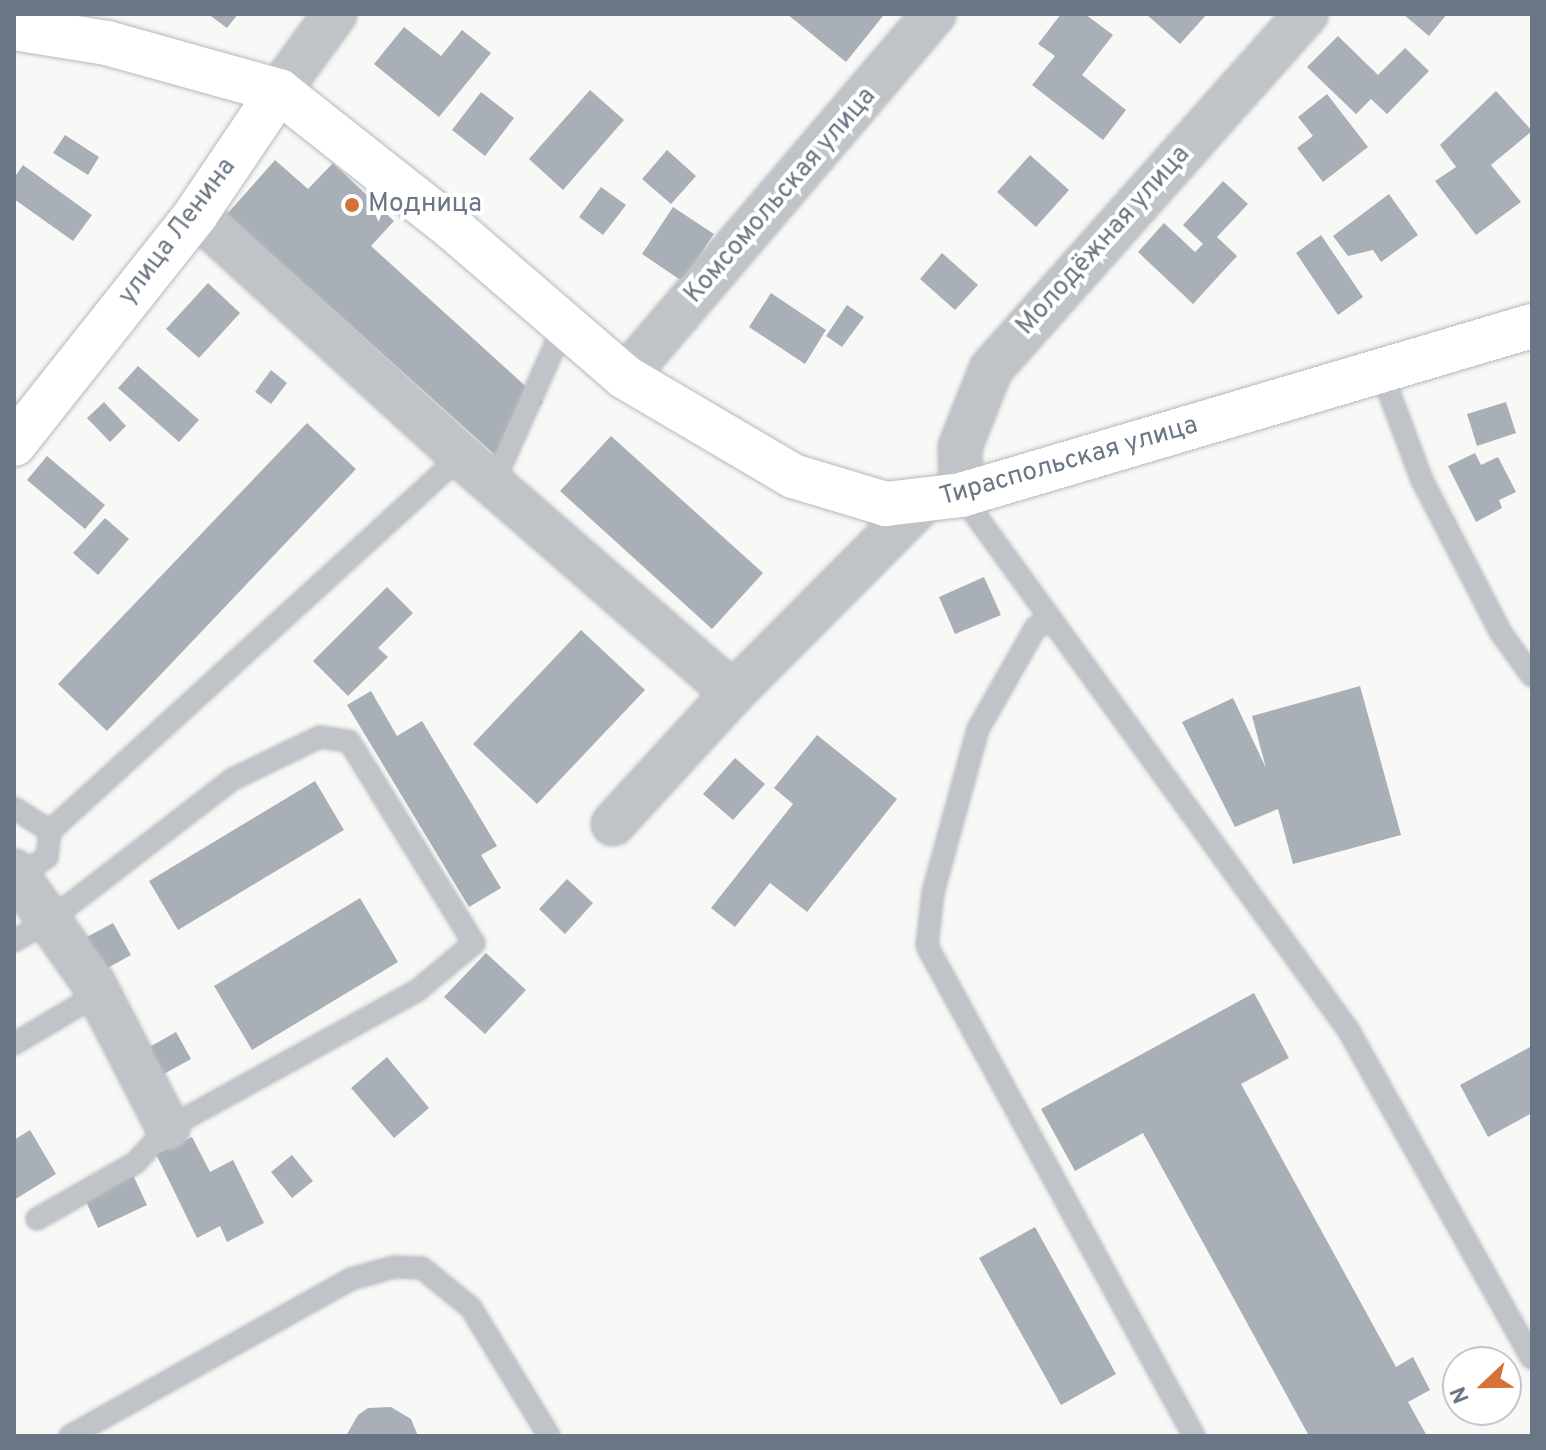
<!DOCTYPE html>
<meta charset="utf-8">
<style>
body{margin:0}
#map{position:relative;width:1546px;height:1450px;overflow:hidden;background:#f8f9f7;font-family:Overpass,sans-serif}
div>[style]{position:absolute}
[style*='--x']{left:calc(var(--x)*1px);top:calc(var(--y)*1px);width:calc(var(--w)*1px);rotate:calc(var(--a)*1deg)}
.building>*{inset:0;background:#a9afb6}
.roads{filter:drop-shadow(0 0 2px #b5b9be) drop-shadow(0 0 2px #b5b9be)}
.lane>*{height:20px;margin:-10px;padding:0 10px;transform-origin:10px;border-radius:10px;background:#c0c4c8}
.street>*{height:42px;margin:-21px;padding:0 21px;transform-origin:21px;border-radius:21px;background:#c0c4c8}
.secondary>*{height:44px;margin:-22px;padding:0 22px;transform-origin:22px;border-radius:22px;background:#fff}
.dots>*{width:22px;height:22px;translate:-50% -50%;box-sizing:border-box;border:4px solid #fff;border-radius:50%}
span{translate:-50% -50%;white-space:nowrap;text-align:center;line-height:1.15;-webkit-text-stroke:8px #fff;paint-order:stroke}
.street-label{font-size:26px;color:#6a7685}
.poi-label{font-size:26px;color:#6a7685}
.left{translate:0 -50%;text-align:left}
.frame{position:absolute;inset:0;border:16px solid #6a7685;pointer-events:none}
.north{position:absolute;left:1442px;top:1346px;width:80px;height:80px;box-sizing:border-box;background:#fff;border:2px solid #c3c8ce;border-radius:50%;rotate:248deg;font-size:22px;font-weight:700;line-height:32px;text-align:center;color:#6a7685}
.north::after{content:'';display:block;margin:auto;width:28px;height:36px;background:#d67139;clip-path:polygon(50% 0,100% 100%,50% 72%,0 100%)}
</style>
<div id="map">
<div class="building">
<i style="clip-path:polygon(208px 14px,238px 14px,227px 28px)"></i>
<i style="clip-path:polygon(787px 14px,880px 14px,883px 16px,846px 62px)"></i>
<i style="clip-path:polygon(1061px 14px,1085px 14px,1113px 35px,1082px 75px,1126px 110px,1103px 140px,1032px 85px,1055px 56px,1038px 44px)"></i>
<i style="clip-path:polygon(1146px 14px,1207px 14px,1180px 44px)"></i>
<i style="clip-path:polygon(1403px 14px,1447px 14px,1429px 36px)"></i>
<i style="clip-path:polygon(404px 27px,441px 56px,462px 30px,491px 53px,439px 117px,374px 64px)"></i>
<i style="clip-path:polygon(1338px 36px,1378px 75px,1405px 48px,1429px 71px,1387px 114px,1371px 99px,1356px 114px,1307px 67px)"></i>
<i style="clip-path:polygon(590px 90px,624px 120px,563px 190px,529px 159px)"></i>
<i style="clip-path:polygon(1496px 91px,1532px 131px,1491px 165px,1521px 202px,1476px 235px,1435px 181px,1456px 167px,1440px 145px)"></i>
<i style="clip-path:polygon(481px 92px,514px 118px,485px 156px,452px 130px)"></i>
<i style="clip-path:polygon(1327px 94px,1368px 147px,1323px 182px,1297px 148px,1313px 136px,1298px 117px)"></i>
<i style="clip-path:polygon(65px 135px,99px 157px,88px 175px,53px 153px)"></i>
<i style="clip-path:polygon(667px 150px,696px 176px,671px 204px,642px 179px)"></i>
<i style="clip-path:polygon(1030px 155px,1069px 190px,1036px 227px,997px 192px)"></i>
<i style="clip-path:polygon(275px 160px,308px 189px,333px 163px,394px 221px,371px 246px,543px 402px,495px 455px,227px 214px)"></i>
<i style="clip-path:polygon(23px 165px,92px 215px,73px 241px,14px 199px,14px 178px)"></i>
<i style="clip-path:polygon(1223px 181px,1248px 204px,1217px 237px,1237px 256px,1193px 304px,1138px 252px,1164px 223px,1195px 252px,1203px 244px,1183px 225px)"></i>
<i style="clip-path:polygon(601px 187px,626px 205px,603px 235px,579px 217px)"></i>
<i style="clip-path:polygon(1389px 194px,1418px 235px,1381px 262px,1373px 250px,1348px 256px,1333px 236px)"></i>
<i style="clip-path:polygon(673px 207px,714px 234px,682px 281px,642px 254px)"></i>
<i style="clip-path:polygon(1321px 235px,1363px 297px,1338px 315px,1296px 253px)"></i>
<i style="clip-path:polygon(942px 253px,978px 285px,955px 310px,920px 279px)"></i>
<i style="clip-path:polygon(208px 283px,240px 313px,199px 358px,166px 329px)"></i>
<i style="clip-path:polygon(771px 293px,826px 330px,805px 364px,749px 327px)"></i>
<i style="clip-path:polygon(847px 305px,864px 317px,842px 347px,826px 336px)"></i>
<i style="clip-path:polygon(138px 366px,199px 420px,179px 442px,118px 388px)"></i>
<i style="clip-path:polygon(271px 370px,287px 383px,271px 404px,255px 392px)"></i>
<i style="clip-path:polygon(104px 402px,126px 426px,110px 442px,87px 418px)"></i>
<i style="clip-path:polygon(1506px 402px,1516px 433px,1477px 446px,1467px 414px)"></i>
<i style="clip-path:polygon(307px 423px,356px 469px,107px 731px,58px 684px)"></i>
<i style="clip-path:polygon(611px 436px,763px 573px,712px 629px,560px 491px)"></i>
<i style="clip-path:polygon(1475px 453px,1481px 465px,1498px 457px,1516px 492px,1499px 500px,1502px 508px,1476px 522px,1448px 466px)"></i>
<i style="clip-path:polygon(47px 456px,105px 505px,85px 529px,27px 480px)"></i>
<i style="clip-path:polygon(105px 518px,129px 539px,98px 575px,73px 553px)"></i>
<i style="clip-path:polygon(984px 577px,1001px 615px,955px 634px,939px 597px)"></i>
<i style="clip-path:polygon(387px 587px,413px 613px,378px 648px,388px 657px,348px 696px,313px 661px)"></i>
<i style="clip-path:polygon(581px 630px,645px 690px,537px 804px,473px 744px)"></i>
<i style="clip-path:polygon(1360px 686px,1401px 835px,1293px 864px,1278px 809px,1235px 827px,1182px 722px,1233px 698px,1266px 768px,1252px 716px)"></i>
<i style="clip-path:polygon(371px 691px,397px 736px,422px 721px,497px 846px,481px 855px,501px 888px,469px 907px,347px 705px)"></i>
<i style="clip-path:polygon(817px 735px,897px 799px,807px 912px,770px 883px,735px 927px,711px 908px,793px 804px,774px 788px)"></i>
<i style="clip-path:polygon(735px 758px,765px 784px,733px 820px,703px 794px)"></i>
<i style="clip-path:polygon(315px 781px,344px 830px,178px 930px,149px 881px)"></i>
<i style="clip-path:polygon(567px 879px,593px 903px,565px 934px,539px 909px)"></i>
<i style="clip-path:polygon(360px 898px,398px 962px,252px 1050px,214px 986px)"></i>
<i style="clip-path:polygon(113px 923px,131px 955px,104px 970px,85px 938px)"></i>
<i style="clip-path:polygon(486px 953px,526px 990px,485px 1034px,444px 997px)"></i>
<i style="clip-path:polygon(1254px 993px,1289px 1058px,1241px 1084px,1396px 1367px,1413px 1357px,1430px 1390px,1408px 1402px,1427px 1436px,1309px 1436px,1143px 1133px,1075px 1171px,1041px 1109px)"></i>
<i style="clip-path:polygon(176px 1032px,191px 1059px,160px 1076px,146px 1049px)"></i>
<i style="clip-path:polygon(1532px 1046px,1532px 1113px,1488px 1137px,1460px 1085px)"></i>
<i style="clip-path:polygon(387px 1057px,429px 1108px,394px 1138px,351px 1088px)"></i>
<i style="clip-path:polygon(30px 1130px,56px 1174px,14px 1200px,14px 1140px)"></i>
<i style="clip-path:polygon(192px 1137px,210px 1172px,233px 1160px,264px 1223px,227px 1242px,220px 1226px,197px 1238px,156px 1154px)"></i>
<i style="clip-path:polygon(292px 1155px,313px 1181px,292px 1198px,271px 1172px)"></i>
<i style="clip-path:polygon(133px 1175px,147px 1205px,98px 1228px,84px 1197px)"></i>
<i style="clip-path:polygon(1035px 1227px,1116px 1374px,1061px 1405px,979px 1258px)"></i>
<i style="clip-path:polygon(391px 1407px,411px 1419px,418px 1436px,346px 1436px,358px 1415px,368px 1408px)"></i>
</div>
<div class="roads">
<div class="lane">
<i style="--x:1381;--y:371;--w:116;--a:69.4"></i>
<i style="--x:1422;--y:480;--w:172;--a:62.7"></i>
<i style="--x:1501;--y:633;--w:53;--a:54.2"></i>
<i style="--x:493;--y:484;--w:174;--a:-65.9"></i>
<i style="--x:961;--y:495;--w:662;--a:54.1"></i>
<i style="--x:1349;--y:1031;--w:375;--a:60.8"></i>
<i style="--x:1050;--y:621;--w:15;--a:157"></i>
<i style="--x:1036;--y:627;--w:117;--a:119.6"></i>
<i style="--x:978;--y:729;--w:169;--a:105.4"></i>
<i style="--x:933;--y:892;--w:54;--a:96.3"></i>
<i style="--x:927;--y:946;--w:558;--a:61.41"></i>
<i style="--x:14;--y:808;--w:43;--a:32.6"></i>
<i style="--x:19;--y:876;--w:34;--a:-34"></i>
<i style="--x:47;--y:857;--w:26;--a:-83"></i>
<i style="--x:50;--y:831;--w:558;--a:-42.38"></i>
<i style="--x:14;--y:941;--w:43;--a:-30.7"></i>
<i style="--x:51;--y:919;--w:230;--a:-37.6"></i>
<i style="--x:233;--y:779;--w:97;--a:-25.8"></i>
<i style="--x:320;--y:737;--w:29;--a:8"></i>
<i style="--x:349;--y:741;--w:238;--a:58.3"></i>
<i style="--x:474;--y:943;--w:73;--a:140"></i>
<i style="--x:418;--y:990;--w:286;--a:151.1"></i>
<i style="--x:168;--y:1128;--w:48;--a:133.3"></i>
<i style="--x:135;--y:1163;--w:113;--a:150.3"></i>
<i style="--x:14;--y:1044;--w:100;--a:-30.7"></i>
<i style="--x:70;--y:1436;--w:322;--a:-29.2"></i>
<i style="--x:351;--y:1279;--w:45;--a:-15.6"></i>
<i style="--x:394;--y:1267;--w:28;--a:2"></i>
<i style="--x:422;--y:1268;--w:63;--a:39.2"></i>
<i style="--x:471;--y:1308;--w:150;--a:58.6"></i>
</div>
<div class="street">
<i style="--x:279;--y:91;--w:95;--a:-54"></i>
<i style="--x:196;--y:214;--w:375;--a:42.4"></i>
<i style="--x:473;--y:467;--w:344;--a:41"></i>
<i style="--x:625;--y:377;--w:477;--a:-49.6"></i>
<i style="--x:961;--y:495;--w:48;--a:-91.2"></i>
<i style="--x:960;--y:447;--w:84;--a:-68.3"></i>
<i style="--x:991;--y:369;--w:475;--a:-48.4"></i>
<i style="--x:613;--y:824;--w:178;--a:-47.5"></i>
<i style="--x:733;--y:693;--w:267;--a:-45.2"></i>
<i style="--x:14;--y:871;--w:138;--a:54.7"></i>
<i style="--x:94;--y:984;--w:162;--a:62.8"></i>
</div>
<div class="secondary">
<i style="--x:14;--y:28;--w:94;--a:9.2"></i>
<i style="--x:107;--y:43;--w:179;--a:15.6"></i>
<i style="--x:279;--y:91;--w:226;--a:38.3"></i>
<i style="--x:456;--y:231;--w:223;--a:40.8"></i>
<i style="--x:625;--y:377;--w:195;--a:30.5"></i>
<i style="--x:793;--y:476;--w:97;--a:16.8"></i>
<i style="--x:886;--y:504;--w:76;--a:-6.8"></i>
<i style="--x:961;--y:495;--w:595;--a:-16.49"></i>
<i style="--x:14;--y:444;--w:293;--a:-51.6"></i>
<i style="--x:196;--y:214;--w:148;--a:-56"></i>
</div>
</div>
<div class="dots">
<i style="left:352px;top:205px;background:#d67139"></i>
</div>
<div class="street-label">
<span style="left:781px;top:196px;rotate:-49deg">Комсомольская улица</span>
<span style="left:178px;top:232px;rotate:-53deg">улица Ленина</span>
<span style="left:1104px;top:241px;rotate:-48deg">Молодёжная улица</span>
<span style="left:1069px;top:462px;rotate:-16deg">Тираспольская улица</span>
</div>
<div class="poi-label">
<span class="left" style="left:368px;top:205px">Модница</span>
</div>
<div class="frame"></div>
<div class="north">N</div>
</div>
